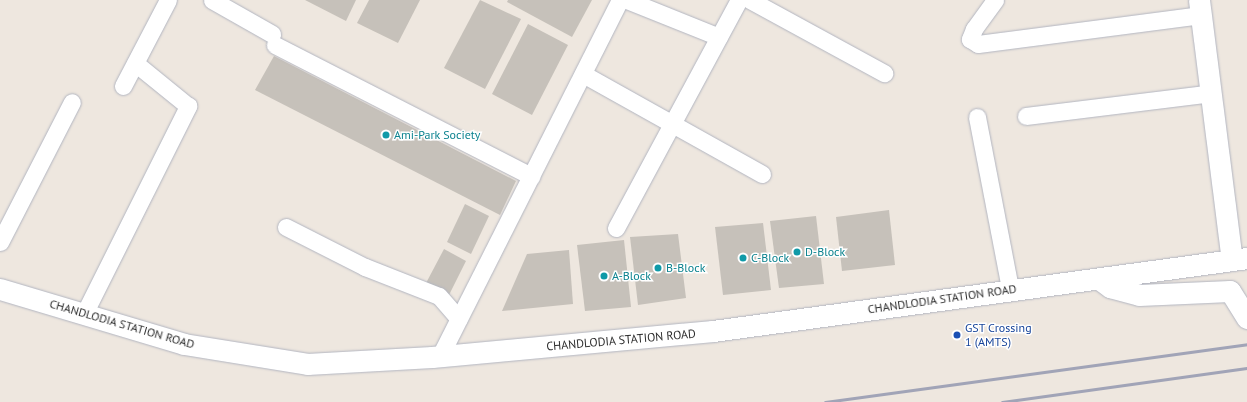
<!DOCTYPE html>
<style>
body{margin:0}
#map{position:relative;width:1247px;height:402px;overflow:hidden;background:#eee7df;font-family:"PT Sans",sans-serif}
div>[style]{position:absolute}
[style*='--x']{left:calc(var(--x)*1px);top:calc(var(--y)*1px);width:calc(var(--w)*1px);rotate:calc(var(--a)*1deg)}
.building>*{inset:0;background:#c6c1ba}
.roads{filter:drop-shadow(0 0 1px #b2b5c0) drop-shadow(0 0 1px #b2b5c0)}
.minor>*{height:17px;margin:-8.5px;padding:0 8.5px;transform-origin:8.5px;border-radius:8.5px;background:#fff}
.tertiary>*{height:21px;margin:-10.5px;padding:0 10.5px;transform-origin:10.5px;border-radius:10.5px;background:#fff}
.rail>*{height:3px;margin:-1.5px;padding:0 1.5px;transform-origin:1.5px;border-radius:1.5px;background:#a1a4b7}
.dots>*{width:11px;height:11px;translate:-50% -50%;box-sizing:border-box;border:2px solid #fff;border-radius:50%}
span{translate:-50% -50%;white-space:nowrap;text-align:center;line-height:1.15;-webkit-text-stroke:3px #fff;paint-order:stroke}
.culture-label{font-size:12px;color:#0d838f}
.left{translate:0 -50%;text-align:left}
.street-label{font-size:12px;color:#2c2c2c}
.transit-label{font-size:12px;color:#164399}
</style>
<div id="map">
<div class="building">
<i style="clip-path:polygon(305px 0,356px 0,346px 21px)"></i>
<i style="clip-path:polygon(369px 0,420px 0,398px 43px,357px 23px)"></i>
<i style="clip-path:polygon(480px 0,521px 19px,485px 89px,444px 68px)"></i>
<i style="clip-path:polygon(508px 0,592px 0,572px 37px,507px 2px)"></i>
<i style="clip-path:polygon(528px 24px,568px 45px,532px 115px,492px 94px)"></i>
<i style="clip-path:polygon(274px 56px,516px 181px,500px 215px,255px 90px)"></i>
<i style="clip-path:polygon(465px 204px,489px 216px,471px 254px,447px 242px)"></i>
<i style="clip-path:polygon(889px 210px,895px 265px,842px 271px,836px 217px)"></i>
<i style="clip-path:polygon(816px 216px,824px 284px,779px 288px,770px 221px)"></i>
<i style="clip-path:polygon(763px 223px,771px 290px,723px 295px,715px 227px)"></i>
<i style="clip-path:polygon(678px 234px,686px 298px,638px 305px,630px 237px)"></i>
<i style="clip-path:polygon(624px 240px,631px 307px,585px 311px,577px 245px)"></i>
<i style="clip-path:polygon(444px 249px,466px 261px,448px 297px,425px 285px)"></i>
<i style="clip-path:polygon(569px 250px,573px 304px,502px 311px,527px 254px)"></i>
</div>
<div class="roads">
<div class="minor">
<i style="--x:212;--y:0;--w:69;--a:29.5"></i>
<i style="--x:627;--y:0;--w:99;--a:21.9"></i>
<i style="--x:750;--y:0;--w:153;--a:28.6"></i>
<i style="--x:995;--y:0;--w:36;--a:126"></i>
<i style="--x:974;--y:29;--w:11;--a:112"></i>
<i style="--x:970;--y:39;--w:9;--a:32"></i>
<i style="--x:978;--y:44;--w:225;--a:-7.4"></i>
<i style="--x:275;--y:45;--w:288;--a:27.1"></i>
<i style="--x:583;--y:74;--w:205;--a:29.2"></i>
<i style="--x:123;--y:86;--w:97;--a:-62.4"></i>
<i style="--x:1026;--y:116;--w:187;--a:-7"></i>
<i style="--x:977;--y:117;--w:175;--a:79.1"></i>
<i style="--x:286;--y:227;--w:89;--a:26.9"></i>
<i style="--x:365;--y:267;--w:79;--a:21.4"></i>
<i style="--x:439;--y:296;--w:30;--a:49"></i>
<i style="--x:616;--y:228;--w:259;--a:-61.7"></i>
<i style="--x:0;--y:242;--w:157;--a:-62.8"></i>
<i style="--x:84;--y:314;--w:233;--a:-63.4"></i>
<i style="--x:188;--y:106;--w:68;--a:-140.9"></i>
<i style="--x:440;--y:356;--w:399;--a:-63.2"></i>
</div>
<div class="tertiary">
<i style="--x:1199;--y:0;--w:262;--a:82.8"></i>
<i style="--x:1099;--y:279;--w:14;--a:36"></i>
<i style="--x:1110;--y:287;--w:30;--a:15"></i>
<i style="--x:1139;--y:295;--w:91;--a:-2.5"></i>
<i style="--x:1230;--y:291;--w:32;--a:58"></i>
<i style="--x:0;--y:289;--w:192;--a:16.6"></i>
<i style="--x:184;--y:344;--w:125;--a:9.2"></i>
<i style="--x:307;--y:364;--w:125;--a:-3.2"></i>
<i style="--x:432;--y:357;--w:282;--a:-5.3"></i>
<i style="--x:713;--y:331;--w:539;--a:-7.78"></i>
</div>
</div>
<div class="rail">
<i style="--x:825;--y:402;--w:426;--a:-7.8"></i>
<i style="--x:1002;--y:402;--w:247;--a:-7.9"></i>
</div>
<div class="dots">
<i style="left:386px;top:135px;background:#0f9aa8"></i>
<i style="left:797px;top:252px;background:#0f9aa8"></i>
<i style="left:743px;top:258px;background:#0f9aa8"></i>
<i style="left:658px;top:268px;background:#0f9aa8"></i>
<i style="left:604px;top:276px;background:#0f9aa8"></i>
<i style="left:957px;top:335px;background:#1a4fb4"></i>
</div>
<div class="culture-label">
<span class="left" style="left:394px;top:135px">Ami-Park Society</span>
<span class="left" style="left:805px;top:252px">D-Block</span>
<span class="left" style="left:751px;top:258px">C-Block</span>
<span class="left" style="left:666px;top:268px">B-Block</span>
<span class="left" style="left:612px;top:276px">A-Block</span>
</div>
<div class="street-label">
<span style="left:942px;top:299px;rotate:-8deg">CHANDLODIA STATION ROAD</span>
<span style="left:122px;top:324px;rotate:16deg">CHANDLODIA STATION ROAD</span>
<span style="left:621px;top:340px;rotate:-5deg">CHANDLODIA STATION ROAD</span>
</div>
<div class="transit-label">
<span class="left" style="left:965px;top:335px">GST Crossing<br>1 (AMTS)</span>
</div>
</div>
